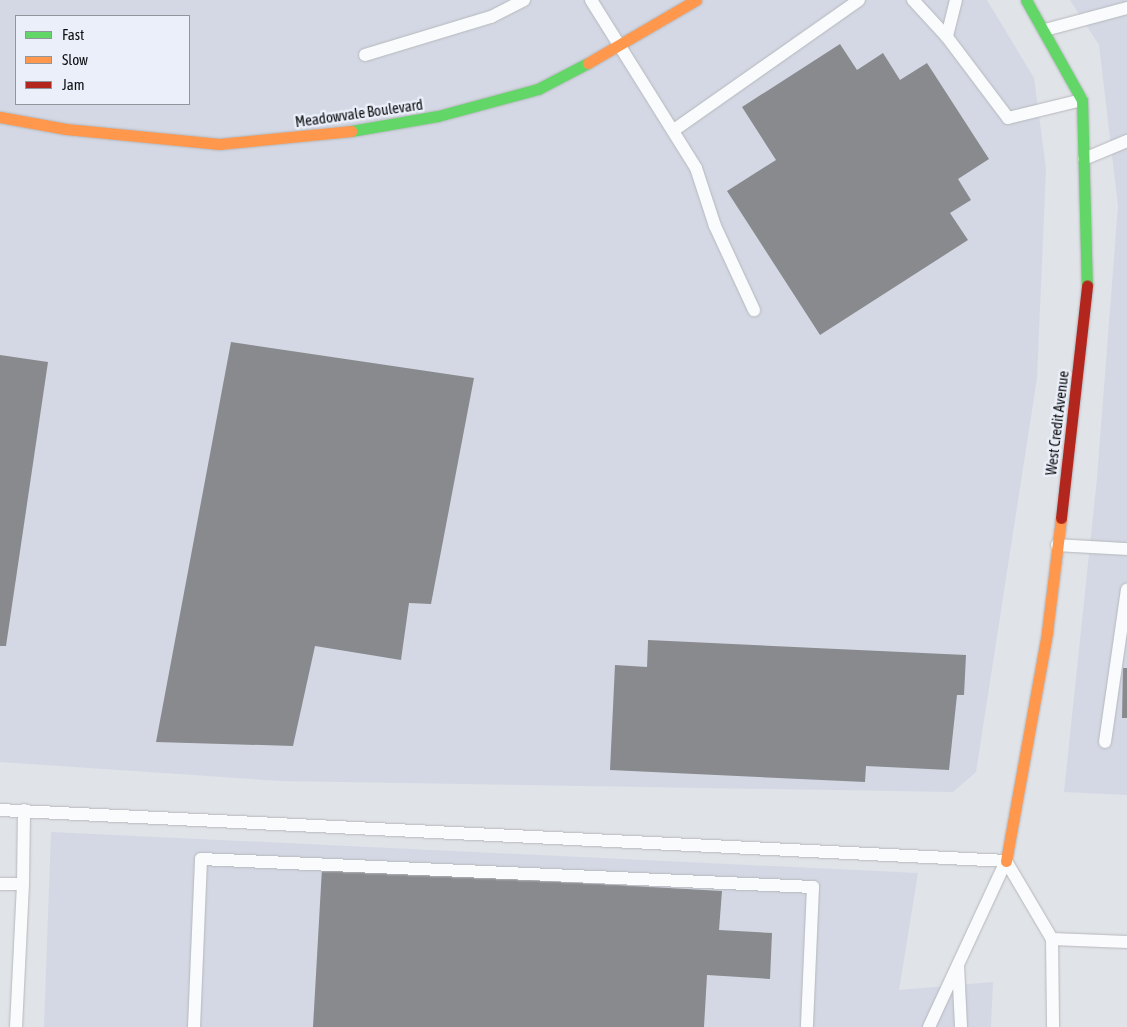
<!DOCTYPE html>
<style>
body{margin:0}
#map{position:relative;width:1127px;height:1027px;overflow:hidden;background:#e0e3e8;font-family:"Asap Condensed",sans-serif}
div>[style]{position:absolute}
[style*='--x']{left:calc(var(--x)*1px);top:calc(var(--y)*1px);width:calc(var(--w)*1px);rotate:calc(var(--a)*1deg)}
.built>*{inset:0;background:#d3d8e4}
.building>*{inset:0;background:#898a8e}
.roads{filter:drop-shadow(0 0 1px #b6b8bc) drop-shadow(0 0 1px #b6b8bc)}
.lane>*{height:12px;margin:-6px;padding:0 6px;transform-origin:6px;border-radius:6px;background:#fafbfc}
.fast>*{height:11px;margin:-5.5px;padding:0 5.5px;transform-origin:5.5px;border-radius:5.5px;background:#63d668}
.slow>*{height:11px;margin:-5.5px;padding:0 5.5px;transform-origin:5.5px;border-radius:5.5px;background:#ff974d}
.jam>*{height:11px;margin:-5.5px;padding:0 5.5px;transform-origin:5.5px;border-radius:5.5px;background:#b3261e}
span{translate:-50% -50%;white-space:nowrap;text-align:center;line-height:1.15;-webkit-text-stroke:5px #eaeff9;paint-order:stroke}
.street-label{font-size:15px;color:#0c0e11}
.legend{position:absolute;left:15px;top:15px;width:175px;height:90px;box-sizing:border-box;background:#eaeff9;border:1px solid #91959c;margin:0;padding:6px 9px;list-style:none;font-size:15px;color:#0c0e11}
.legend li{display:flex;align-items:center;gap:10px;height:25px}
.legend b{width:25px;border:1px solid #91959c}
</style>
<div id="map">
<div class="built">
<i style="clip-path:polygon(evenodd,0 0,987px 0,1034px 78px,1046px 169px,1037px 378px,976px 772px,953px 792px,281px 781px,0 762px,0 0,16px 16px,189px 16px,189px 104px,16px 104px,16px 16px)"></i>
<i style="clip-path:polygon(1070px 0,1127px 0,1127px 795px,1064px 792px,1097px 478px,1118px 206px,1099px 45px)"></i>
<i style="clip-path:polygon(51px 832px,918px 873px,899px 990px,993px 982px,991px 1027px,44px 1027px)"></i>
</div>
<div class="building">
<i style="clip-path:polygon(840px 44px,857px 70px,883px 53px,900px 80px,927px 63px,989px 159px,958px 179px,971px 200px,950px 213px,968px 240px,820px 335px,727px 191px,776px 160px,742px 107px)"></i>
<i style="clip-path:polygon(231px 342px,474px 378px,431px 604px,409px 603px,401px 660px,315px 646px,293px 746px,156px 742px)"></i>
<i style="clip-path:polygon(0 355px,48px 362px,6px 646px,0 646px)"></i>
<i style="clip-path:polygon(648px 640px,966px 655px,964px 695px,957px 695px,949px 770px,866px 766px,865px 782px,610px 770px,615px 665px,647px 667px)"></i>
<i style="clip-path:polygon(1123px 668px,1127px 668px,1127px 718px,1122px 718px)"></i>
<i style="clip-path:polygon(322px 868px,722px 891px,719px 930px,772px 933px,770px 979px,707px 975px,704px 1027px,313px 1027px)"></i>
</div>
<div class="roads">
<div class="lane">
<i style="--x:591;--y:0;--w:198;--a:58"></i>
<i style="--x:696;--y:168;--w:61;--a:71.9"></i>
<i style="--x:715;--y:226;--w:93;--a:65.1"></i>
<i style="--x:913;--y:0;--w:50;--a:47.4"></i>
<i style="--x:956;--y:0;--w:38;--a:104"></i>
<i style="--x:947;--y:37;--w:101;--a:53"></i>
<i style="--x:1008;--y:118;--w:76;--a:-13.7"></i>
<i style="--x:1045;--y:30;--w:85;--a:-15"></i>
<i style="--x:365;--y:55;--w:132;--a:-16.8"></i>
<i style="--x:491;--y:17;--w:37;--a:-27"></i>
<i style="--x:674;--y:130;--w:226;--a:-35.1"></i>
<i style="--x:1084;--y:159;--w:47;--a:-22.7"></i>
<i style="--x:1057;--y:545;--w:70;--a:3.3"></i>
<i style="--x:1105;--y:742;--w:154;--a:-81.8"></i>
<i style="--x:0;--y:810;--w:1007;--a:2.9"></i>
<i style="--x:1006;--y:861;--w:91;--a:59.5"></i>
<i style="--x:1052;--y:939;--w:88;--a:89.3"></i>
<i style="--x:0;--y:884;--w:23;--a:0"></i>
<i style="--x:23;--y:884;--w:74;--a:-89.2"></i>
<i style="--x:1052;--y:939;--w:75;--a:2.3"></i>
<i style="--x:958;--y:965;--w:62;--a:87.2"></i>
<i style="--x:16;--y:1027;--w:143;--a:-87.2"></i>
<i style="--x:194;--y:1027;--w:168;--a:-87.6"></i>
<i style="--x:201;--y:859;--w:613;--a:2.62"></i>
<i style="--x:813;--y:887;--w:140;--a:92.5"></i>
<i style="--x:929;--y:1027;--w:183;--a:-65.1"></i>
</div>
<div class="fast">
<i style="--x:1026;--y:0;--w:115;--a:60.8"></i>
<i style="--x:1082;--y:100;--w:185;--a:88.5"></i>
<i style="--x:351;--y:131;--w:88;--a:-9.8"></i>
<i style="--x:438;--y:116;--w:104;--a:-15.1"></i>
<i style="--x:538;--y:89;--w:56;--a:-27.5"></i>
</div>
<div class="slow">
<i style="--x:588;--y:63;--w:125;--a:-30.3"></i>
<i style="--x:0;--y:117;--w:67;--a:10.3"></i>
<i style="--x:66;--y:129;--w:154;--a:5.6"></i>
<i style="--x:219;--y:144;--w:133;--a:-5.6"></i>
<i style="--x:1006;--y:861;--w:233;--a:-79.8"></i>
<i style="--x:1047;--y:632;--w:115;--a:-83"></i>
</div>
<div class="jam">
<i style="--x:1061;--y:518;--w:234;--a:-83.6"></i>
</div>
</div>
<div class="street-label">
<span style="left:359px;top:113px;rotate:-8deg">Meadowvale Boulevard</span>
<span style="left:1057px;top:423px;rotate:-83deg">West Credit Avenue</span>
</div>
<ul class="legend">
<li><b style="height:6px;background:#63d668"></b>Fast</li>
<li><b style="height:6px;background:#ff974d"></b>Slow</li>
<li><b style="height:6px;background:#b3261e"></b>Jam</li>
</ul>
</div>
